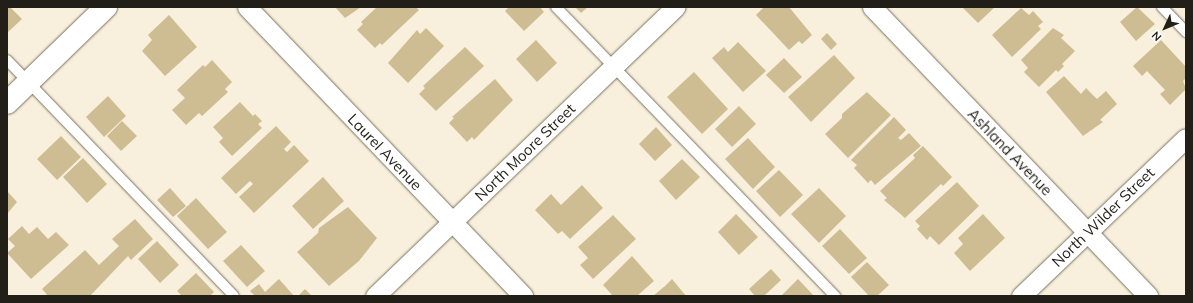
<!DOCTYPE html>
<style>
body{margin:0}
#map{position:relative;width:1193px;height:303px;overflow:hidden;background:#f8f0dc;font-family:Mulish,sans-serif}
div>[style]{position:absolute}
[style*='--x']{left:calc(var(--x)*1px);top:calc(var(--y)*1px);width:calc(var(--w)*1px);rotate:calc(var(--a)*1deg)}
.building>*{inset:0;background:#cebd92}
.roads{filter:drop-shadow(0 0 1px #78715f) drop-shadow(0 0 1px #78715f)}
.service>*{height:10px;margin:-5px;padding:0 5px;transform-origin:5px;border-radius:5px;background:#fff}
.minor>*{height:19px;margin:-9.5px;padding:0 9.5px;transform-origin:9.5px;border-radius:9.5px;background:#fff}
.tertiary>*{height:22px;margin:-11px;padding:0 11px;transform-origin:11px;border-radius:11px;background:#fff}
span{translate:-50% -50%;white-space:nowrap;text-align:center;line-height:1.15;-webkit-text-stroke:3px #fff;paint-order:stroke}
.street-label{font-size:15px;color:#221f18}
.frame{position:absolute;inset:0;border:8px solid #221f18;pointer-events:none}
.north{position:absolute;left:1145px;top:8px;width:40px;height:40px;-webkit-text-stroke:3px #fff;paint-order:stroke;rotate:226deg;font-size:11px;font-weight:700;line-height:16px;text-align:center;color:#221f18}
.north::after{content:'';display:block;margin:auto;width:14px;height:18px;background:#221f18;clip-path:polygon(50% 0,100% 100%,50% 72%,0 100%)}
</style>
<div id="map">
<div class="building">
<i style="clip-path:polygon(7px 7px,10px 7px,22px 19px,7px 33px)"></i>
<i style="clip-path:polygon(335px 7px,361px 7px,345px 18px)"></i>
<i style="clip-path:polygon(377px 7px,416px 7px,419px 10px,382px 45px,380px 43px,375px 48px,357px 30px,363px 24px,361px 22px)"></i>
<i style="clip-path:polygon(509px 7px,540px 7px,544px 12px,524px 31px,505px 11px)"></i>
<i style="clip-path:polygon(575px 7px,588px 7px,581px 13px)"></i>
<i style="clip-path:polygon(764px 7px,789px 7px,812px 35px,802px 44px,799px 41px,789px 50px,756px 15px)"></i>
<i style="clip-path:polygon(962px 7px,995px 7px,978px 23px)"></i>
<i style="clip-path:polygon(1137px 7px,1155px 24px,1136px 41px,1120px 22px)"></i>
<i style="clip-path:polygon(1021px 8px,1029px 15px,1033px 11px,1043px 22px,1038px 26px,1041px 29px,1012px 57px,992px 35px)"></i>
<i style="clip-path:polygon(169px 15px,197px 47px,165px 76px,142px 51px,152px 40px,148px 35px)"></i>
<i style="clip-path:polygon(426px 28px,444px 46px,408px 83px,388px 63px,417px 30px,420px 34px)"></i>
<i style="clip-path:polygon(1053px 28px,1064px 35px,1061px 38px,1075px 51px,1062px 64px,1064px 66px,1058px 72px,1056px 70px,1039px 87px,1024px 72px,1028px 68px,1021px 60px)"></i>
<i style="clip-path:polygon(827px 33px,837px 44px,831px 50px,821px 39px)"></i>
<i style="clip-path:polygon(536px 40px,557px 63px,537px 82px,516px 59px)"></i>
<i style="clip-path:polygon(1161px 40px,1186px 67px,1186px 78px,1183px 81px,1186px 89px,1170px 105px,1160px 94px,1165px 90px,1147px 71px,1142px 76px,1133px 66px)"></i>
<i style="clip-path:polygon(738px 42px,766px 71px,743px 92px,712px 58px,724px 47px,728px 52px)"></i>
<i style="clip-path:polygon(465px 47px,484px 66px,436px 111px,419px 94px,425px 88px,423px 86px)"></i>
<i style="clip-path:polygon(834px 55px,855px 78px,811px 122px,788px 97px)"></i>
<i style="clip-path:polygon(784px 58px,802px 77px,784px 93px,766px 75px)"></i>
<i style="clip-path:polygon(212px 60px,232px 82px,225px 89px,228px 92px,202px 116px,199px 113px,186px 125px,172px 110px,185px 98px,177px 90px,203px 65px,205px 67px)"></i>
<i style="clip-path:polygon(694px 72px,728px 109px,702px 134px,667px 97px)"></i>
<i style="clip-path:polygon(1064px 76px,1081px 94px,1086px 88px,1097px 99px,1106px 91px,1117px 104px,1100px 120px,1103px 122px,1083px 136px,1046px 92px)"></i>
<i style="clip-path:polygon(495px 79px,513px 100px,474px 140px,472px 137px,467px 142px,449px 123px,454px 118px,452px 117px)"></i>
<i style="clip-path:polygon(867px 92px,891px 115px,848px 158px,825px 134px,842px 118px,842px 114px)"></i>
<i style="clip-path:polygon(108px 96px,126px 116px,104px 137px,86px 117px)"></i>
<i style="clip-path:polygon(240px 102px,253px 116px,255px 114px,262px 121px,258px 124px,262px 128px,232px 156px,219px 142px,223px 138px,213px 127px)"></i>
<i style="clip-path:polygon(739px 106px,756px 124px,732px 147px,715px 129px)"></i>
<i style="clip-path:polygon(894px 117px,906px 130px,898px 138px,901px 140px,909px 133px,921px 146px,875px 185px,871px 180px,868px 183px,854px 168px,857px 165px,851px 160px)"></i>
<i style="clip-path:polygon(122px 121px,137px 136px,121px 151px,107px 136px)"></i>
<i style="clip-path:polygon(276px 126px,291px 142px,284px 149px,287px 152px,294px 145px,309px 161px,254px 213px,239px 197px,253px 184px,250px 181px,236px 194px,221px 178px)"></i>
<i style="clip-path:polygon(656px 127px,672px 145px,655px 161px,639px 144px)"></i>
<i style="clip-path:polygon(61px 136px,81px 157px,57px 180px,37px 159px)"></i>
<i style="clip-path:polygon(748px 138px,775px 167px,753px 189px,725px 159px)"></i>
<i style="clip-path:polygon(923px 146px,952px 177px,943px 186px,941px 184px,905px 218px,884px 200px,887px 198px,880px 191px,915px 158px,913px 155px)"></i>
<i style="clip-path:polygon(83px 158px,107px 184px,87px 203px,63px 177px)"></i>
<i style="clip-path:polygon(682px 159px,700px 177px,676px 200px,659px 181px)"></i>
<i style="clip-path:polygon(779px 170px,803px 195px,780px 217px,756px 191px)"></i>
<i style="clip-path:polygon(323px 177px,344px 201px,313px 229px,292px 206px)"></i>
<i style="clip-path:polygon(957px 182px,979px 206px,939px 245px,930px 236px,927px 240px,917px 229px,920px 226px,915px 221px)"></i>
<i style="clip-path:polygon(582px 185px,603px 208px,570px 239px,562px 231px,558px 234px,535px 210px,551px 194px,561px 205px)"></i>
<i style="clip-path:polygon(170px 188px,186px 206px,173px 217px,157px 200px)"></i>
<i style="clip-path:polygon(819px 188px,846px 216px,819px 243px,791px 214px)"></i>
<i style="clip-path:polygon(7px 191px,17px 202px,7px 214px)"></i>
<i style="clip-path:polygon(196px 198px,227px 232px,208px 249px,177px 216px)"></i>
<i style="clip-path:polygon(348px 207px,377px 238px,359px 261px,329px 286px,297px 252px,318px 233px,319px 228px)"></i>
<i style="clip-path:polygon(736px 214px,758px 237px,739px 255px,718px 232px)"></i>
<i style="clip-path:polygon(983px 214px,1005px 238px,970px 271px,954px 253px,963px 244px,958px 238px)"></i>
<i style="clip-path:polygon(613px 215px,636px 239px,593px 279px,580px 265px,588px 258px,578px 247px)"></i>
<i style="clip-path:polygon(135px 219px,153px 239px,131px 260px,128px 256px,90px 296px,48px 296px,42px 289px,85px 250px,99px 265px,119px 246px,112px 239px)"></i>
<i style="clip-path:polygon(22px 226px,29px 234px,37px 227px,48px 239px,56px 232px,69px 245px,31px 279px,7px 253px,15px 246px,8px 239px)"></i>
<i style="clip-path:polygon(840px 229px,867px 258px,849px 274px,822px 246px)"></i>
<i style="clip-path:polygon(157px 241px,179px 265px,160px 283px,138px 259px)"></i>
<i style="clip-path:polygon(241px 245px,265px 271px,247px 287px,223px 261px)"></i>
<i style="clip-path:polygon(632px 256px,654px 281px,637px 296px,613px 296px,603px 285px)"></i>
<i style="clip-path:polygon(867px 262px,889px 285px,877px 296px,869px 296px,851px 277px)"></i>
<i style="clip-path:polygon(771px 269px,781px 280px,764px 296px,755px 296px,749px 289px)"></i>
<i style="clip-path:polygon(196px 273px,214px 292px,210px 296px,182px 296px,177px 291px)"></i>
<i style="clip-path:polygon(279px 279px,294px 296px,255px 296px,250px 291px,259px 284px,265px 292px)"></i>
<i style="clip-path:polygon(672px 279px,686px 296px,653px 296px,665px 286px)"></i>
<i style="clip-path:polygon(798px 279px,814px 296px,781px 296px)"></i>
<i style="clip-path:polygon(305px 289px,312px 296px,298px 296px)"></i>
</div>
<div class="roads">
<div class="service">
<i style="--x:556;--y:7;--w:402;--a:46"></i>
<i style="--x:1162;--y:7;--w:35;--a:46"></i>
<i style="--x:7;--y:60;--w:327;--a:46.1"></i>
</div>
<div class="minor">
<i style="--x:247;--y:7;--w:400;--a:46.3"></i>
<i style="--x:872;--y:7;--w:400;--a:46.3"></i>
<i style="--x:375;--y:296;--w:417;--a:-43.9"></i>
<i style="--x:1021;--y:296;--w:228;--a:-43.8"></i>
</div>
<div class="tertiary">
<i style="--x:7;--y:103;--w:138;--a:-44.1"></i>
</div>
</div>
<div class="street-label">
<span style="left:385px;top:152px;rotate:46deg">Laurel Avenue</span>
<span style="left:525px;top:152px;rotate:-44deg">North Moore Street</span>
<span style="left:1010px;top:152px;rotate:46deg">Ashland Avenue</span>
<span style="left:1103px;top:217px;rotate:-44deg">North Wilder Street</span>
</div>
<div class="frame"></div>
<div class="north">N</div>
</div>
